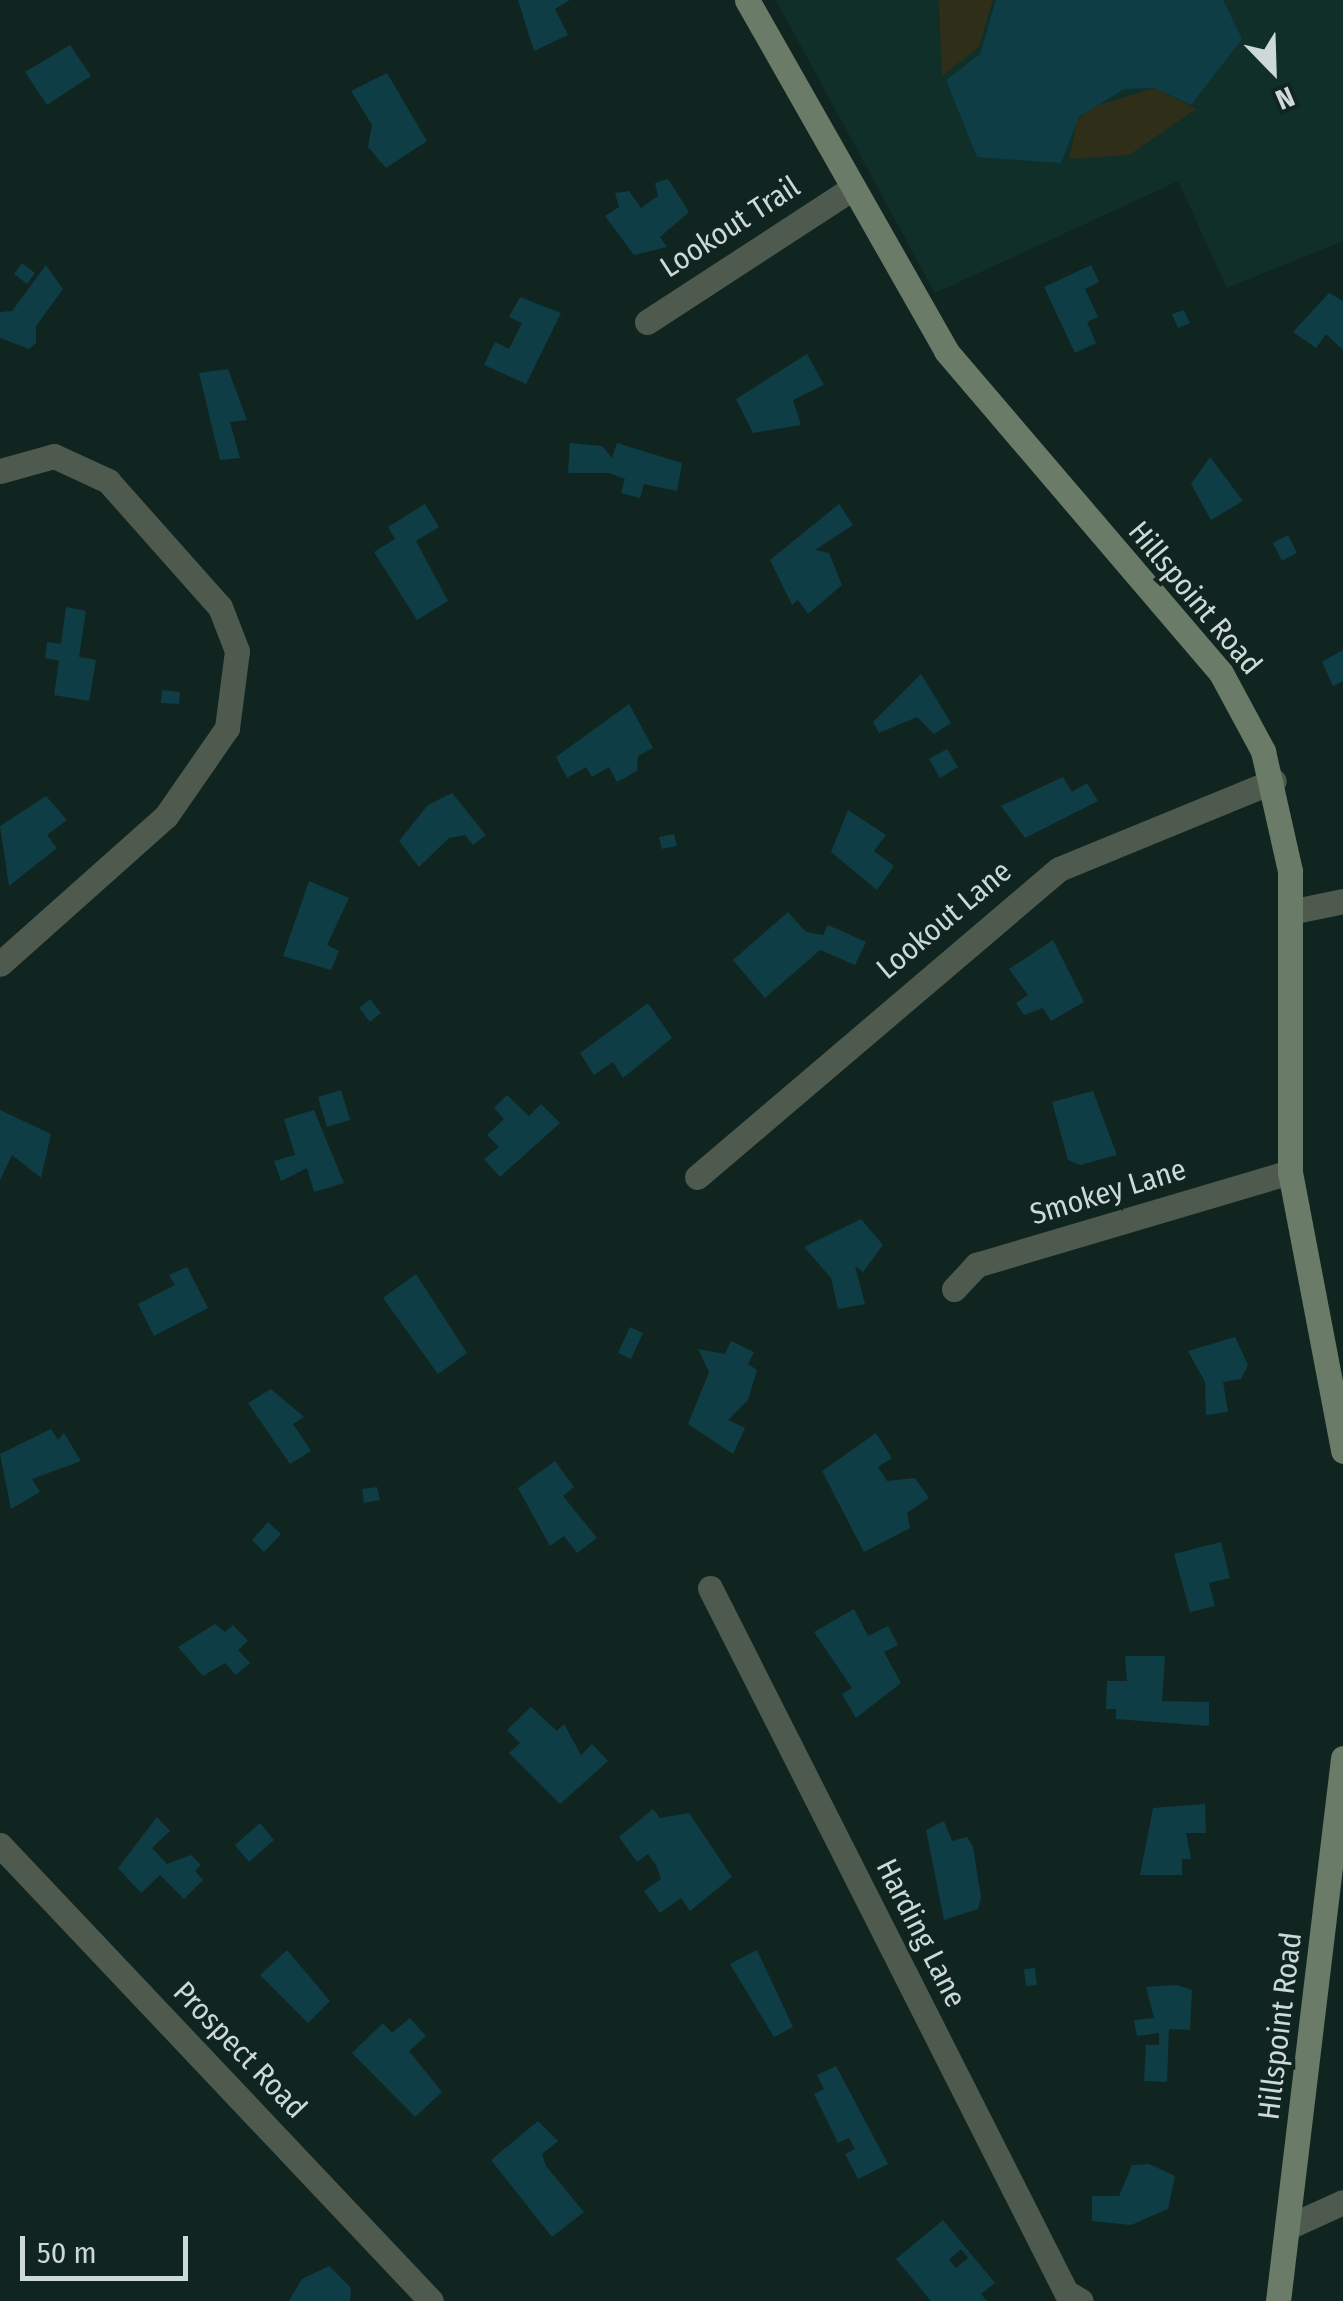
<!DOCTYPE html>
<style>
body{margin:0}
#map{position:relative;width:1343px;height:2301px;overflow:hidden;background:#112520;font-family:"Fira Sans Condensed",sans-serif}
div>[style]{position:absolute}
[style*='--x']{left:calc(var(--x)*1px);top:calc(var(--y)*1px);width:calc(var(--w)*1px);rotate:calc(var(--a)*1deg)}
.built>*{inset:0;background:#112f29}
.green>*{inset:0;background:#2e2e19}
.building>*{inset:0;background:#0e3d45}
.street>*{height:25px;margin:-12.5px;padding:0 12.5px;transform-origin:12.5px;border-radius:12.5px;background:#4f5a4e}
.secondary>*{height:25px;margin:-12.5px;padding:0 12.5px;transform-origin:12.5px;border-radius:12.5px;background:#6a7b68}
span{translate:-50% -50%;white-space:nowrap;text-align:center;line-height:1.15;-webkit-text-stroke:8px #112520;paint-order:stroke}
.street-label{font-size:30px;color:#cdd9d6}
.north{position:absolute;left:1223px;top:20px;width:100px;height:100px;-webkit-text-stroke:8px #112520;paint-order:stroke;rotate:157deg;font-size:28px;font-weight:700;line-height:40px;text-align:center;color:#cdd9d6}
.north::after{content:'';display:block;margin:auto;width:35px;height:45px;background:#cdd9d6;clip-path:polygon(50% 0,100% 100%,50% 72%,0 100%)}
.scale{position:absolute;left:20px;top:2236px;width:168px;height:45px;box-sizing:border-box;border:5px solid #cdd9d6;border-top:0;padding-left:12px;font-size:30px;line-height:35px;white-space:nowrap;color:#cdd9d6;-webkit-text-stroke:8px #112520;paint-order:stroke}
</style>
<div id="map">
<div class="built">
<i style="clip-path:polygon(776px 0,1343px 0,1343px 241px,1227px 288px,1178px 181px,935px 293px)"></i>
</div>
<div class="green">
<i style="clip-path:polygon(939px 0,993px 0,979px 47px,942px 76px)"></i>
<i style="clip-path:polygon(1155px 88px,1196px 109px,1129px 155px,1069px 159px,1077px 121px,1090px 108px)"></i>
</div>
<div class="building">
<i style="clip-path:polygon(518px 0,570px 0,555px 9px,568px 35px,534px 51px)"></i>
<i style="clip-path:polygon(996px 0,1223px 0,1242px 39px,1191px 105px,1155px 88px,1124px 89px,1079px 117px,1061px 163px,977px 157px,946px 80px,980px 54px)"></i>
<i style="clip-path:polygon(70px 45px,91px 76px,47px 105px,25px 72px)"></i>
<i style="clip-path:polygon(387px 73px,427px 141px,386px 168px,368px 147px,372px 125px,351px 91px)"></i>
<i style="clip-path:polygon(668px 179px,689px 212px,660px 237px,667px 247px,634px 255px,605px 216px,619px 207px,615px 193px,629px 191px,641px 208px,658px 196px,655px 183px)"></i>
<i style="clip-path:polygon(22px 263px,35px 273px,27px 284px,14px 274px)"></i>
<i style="clip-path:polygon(46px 265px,63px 289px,36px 326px,36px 343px,29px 349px,0 338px,0 312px,12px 311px)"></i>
<i style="clip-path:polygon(1091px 265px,1099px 282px,1085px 289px,1098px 317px,1087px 322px,1096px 343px,1075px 353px,1044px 287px)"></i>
<i style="clip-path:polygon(1329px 293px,1343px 301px,1343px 350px,1326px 334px,1316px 348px,1293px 332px)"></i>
<i style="clip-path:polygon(520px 297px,561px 313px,526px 384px,484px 365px,495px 342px,509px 349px,522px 323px,509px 317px)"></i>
<i style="clip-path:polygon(1184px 310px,1190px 323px,1178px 328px,1172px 314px)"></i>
<i style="clip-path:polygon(807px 354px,824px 385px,793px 400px,801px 425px,753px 433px,736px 399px)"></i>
<i style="clip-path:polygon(228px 369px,247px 420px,230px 422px,240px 458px,220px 460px,199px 373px)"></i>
<i style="clip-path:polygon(570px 443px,602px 446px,612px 458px,617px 443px,682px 463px,677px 491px,644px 484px,640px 498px,621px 493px,625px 479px,609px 473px,568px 473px)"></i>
<i style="clip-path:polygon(1210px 457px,1243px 501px,1211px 520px,1191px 484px)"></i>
<i style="clip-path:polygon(425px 504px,439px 527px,416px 541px,448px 601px,417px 620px,374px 552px,395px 539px,388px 527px)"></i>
<i style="clip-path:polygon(839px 504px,853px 525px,815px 550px,829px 553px,842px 585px,808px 614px,798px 600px,792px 605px,770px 560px)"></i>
<i style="clip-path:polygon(1288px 535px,1297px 553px,1282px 561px,1273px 543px)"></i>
<i style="clip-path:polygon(66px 607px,86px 611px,79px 657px,96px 660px,89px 701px,54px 695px,59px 661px,45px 658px,47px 642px,61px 644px)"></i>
<i style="clip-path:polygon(1343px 650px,1343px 681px,1333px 686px,1322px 662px)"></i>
<i style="clip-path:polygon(921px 674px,951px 723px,934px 734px,917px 717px,879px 733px,873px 722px)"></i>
<i style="clip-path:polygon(162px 690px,180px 692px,179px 704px,161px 703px)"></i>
<i style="clip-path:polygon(629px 704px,653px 748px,638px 756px,637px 771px,617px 782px,609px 767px,592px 777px,586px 767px,567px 778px,556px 757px)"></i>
<i style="clip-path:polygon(947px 749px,958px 767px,940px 778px,929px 759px)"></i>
<i style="clip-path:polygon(1063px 777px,1072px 792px,1087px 783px,1098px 801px,1025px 838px,1001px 806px)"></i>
<i style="clip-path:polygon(452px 793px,486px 835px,473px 845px,465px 835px,449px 838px,419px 867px,399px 841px,428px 805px)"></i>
<i style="clip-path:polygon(46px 796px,67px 820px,47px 835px,57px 848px,9px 886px,0 826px)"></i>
<i style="clip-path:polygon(848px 810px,886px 835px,874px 851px,894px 866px,877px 890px,831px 852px)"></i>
<i style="clip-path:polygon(674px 834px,677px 846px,662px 849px,659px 837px)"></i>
<i style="clip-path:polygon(309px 881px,349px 898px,327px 945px,339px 951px,331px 970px,283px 956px)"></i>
<i style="clip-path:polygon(788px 912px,806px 932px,823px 935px,828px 925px,866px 942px,855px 965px,820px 950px,765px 998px,733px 960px)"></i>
<i style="clip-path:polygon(1053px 940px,1084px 1002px,1051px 1021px,1043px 1008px,1024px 1015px,1016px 1003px,1028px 995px,1009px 969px)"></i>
<i style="clip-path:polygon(370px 999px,381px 1013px,370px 1022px,359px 1008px)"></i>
<i style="clip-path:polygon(648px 1003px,672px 1038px,623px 1078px,613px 1062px,594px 1075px,580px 1053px)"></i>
<i style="clip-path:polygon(341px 1090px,350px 1120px,327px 1127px,318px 1097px)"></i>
<i style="clip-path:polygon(1093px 1091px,1117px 1155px,1080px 1165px,1068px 1160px,1052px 1102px)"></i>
<i style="clip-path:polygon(507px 1095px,529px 1116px,541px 1104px,560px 1123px,500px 1177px,484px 1159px,499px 1147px,487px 1135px,504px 1119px,494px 1108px)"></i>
<i style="clip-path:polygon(0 1110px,51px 1134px,41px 1178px,12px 1155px,0 1180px)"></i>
<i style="clip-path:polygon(314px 1110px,344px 1183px,314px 1192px,307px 1168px,281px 1181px,274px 1161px,295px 1155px,284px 1119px)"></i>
<i style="clip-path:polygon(861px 1219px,883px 1245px,863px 1272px,855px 1266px,865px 1304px,838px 1309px,831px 1278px,804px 1247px)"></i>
<i style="clip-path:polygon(187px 1267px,208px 1308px,154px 1336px,138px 1304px,175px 1285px,169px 1275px)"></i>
<i style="clip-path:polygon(416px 1274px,467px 1353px,438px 1374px,383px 1298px)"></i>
<i style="clip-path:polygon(630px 1327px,643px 1333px,631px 1359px,618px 1353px)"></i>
<i style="clip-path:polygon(1235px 1337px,1248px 1365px,1241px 1379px,1223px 1382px,1228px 1412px,1206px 1415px,1205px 1382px,1188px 1351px)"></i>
<i style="clip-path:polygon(731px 1341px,754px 1352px,748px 1364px,757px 1370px,748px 1400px,728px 1420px,745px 1428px,733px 1454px,688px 1424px,709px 1372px,698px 1349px,725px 1354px)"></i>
<i style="clip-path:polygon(271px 1389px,304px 1417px,293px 1424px,311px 1451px,290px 1464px,248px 1403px)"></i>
<i style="clip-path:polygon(51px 1429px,58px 1440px,64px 1433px,81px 1461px,32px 1479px,40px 1492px,11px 1509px,0 1454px)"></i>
<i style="clip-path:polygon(876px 1433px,892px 1458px,878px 1467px,887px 1481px,915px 1478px,929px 1498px,907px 1513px,910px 1528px,864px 1552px,822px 1471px)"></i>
<i style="clip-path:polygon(555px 1461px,574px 1487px,563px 1496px,597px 1538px,577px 1553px,564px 1536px,550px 1546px,518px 1488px)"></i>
<i style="clip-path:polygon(377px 1487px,380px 1500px,364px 1503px,362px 1489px)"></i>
<i style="clip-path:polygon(268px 1522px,281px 1534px,264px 1552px,252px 1540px)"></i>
<i style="clip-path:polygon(1221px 1542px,1230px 1578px,1209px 1583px,1215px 1606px,1190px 1612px,1174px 1554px)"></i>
<i style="clip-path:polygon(854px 1609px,868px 1636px,888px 1626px,898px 1645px,884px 1652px,901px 1683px,856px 1718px,842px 1694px,852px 1688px,814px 1632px)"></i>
<i style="clip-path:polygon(215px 1624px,225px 1632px,233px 1625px,248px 1641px,238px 1650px,250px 1663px,236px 1675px,225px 1663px,203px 1676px,178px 1647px)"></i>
<i style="clip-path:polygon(1125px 1656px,1165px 1656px,1162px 1701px,1209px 1702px,1209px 1726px,1116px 1719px,1116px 1709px,1106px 1709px,1107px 1681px,1127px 1681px)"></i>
<i style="clip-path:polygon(531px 1707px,557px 1731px,564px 1724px,581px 1755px,592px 1744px,608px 1761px,560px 1804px,509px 1753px,520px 1743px,507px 1730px)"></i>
<i style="clip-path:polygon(1205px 1804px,1206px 1833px,1186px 1833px,1191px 1859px,1182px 1859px,1182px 1875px,1140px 1875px,1153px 1808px)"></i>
<i style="clip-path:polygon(653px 1809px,660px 1818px,689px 1813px,732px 1877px,690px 1911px,681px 1898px,660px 1913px,644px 1891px,661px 1879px,656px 1865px,648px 1854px,637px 1862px,619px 1837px)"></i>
<i style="clip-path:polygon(157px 1817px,170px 1831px,152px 1848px,167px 1864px,191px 1855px,201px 1865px,195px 1871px,203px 1880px,184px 1899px,160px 1875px,141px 1893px,118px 1868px)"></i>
<i style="clip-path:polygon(944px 1821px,952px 1841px,967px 1837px,973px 1847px,981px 1897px,978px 1909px,944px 1920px,926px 1830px)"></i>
<i style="clip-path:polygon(260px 1823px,274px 1840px,249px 1862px,235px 1845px)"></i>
<i style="clip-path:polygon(287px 1950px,330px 2001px,308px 2023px,260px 1975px)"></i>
<i style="clip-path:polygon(757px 1950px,793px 2027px,774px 2037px,730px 1964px)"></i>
<i style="clip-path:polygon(1035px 1968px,1037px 1985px,1026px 1986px,1024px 1969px)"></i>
<i style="clip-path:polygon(1177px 1985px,1192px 1990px,1190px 2030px,1169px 2029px,1167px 2082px,1144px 2081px,1146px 2045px,1159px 2045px,1159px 2033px,1137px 2036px,1134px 2020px,1154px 2018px,1146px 1987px)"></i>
<i style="clip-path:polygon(410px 2018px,426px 2036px,409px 2051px,442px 2092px,415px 2117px,352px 2053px,383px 2023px,392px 2033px)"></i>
<i style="clip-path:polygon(836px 2066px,888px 2164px,858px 2179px,845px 2154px,855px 2149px,849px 2138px,838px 2143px,814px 2094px,824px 2089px,817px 2075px)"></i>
<i style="clip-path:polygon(538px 2121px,558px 2141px,542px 2154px,546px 2166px,584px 2212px,552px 2237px,491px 2160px)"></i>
<i style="clip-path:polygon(1149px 2164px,1175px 2176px,1168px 2209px,1131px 2225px,1092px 2221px,1092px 2196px,1119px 2196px,1132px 2165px)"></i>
<i style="clip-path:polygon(evenodd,943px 2220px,995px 2283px,981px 2294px,987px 2301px,931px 2301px,896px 2259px,943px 2220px,961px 2249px,968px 2258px,956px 2268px,949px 2260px,961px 2249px)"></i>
<i style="clip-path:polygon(329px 2266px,351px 2288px,350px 2301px,289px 2301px,302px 2279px)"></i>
</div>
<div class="street">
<i style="--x:647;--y:322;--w:244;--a:-33.1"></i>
<i style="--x:0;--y:471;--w:56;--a:-15.5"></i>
<i style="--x:54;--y:456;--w:60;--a:24.8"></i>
<i style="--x:108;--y:481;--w:169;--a:48.4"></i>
<i style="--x:220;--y:607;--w:47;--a:68.9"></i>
<i style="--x:237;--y:651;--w:78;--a:97.4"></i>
<i style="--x:227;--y:728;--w:107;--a:124.7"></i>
<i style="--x:166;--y:816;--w:222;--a:138.3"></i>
<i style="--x:1290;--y:912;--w:54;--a:-11.7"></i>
<i style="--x:697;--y:1177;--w:475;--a:-40.4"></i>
<i style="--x:1059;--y:869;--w:232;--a:-22.3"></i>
<i style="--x:954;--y:1289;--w:33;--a:-47"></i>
<i style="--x:976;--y:1265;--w:327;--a:-16.5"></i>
<i style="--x:710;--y:1588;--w:789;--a:63.18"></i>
<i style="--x:1066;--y:2292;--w:17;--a:31"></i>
<i style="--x:0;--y:1845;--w:627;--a:46.61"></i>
<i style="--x:1288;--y:2227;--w:60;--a:-24.4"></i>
</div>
<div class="secondary">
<i style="--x:747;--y:0;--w:403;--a:60.4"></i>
<i style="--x:946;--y:351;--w:423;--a:49.5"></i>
<i style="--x:1221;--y:673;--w:89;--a:61.7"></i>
<i style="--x:1263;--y:751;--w:123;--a:77.3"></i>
<i style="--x:1290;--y:871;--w:301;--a:90"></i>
<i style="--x:1290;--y:1172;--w:284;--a:79.2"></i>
<i style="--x:1278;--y:2301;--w:547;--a:-83.17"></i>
</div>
<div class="street-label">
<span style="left:730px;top:227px;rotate:-33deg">Lookout Trail</span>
<span style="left:1195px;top:598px;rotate:50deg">Hillspoint Road</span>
<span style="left:944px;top:920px;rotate:-40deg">Lookout Lane</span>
<span style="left:1108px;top:1192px;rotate:-17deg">Smokey Lane</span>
<span style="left:921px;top:1933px;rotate:63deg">Harding Lane</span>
<span style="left:1280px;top:2026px;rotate:-83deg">Hillspoint Road</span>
<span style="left:240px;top:2050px;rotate:46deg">Prospect Road</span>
</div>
<div class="north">N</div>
<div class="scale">50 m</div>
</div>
